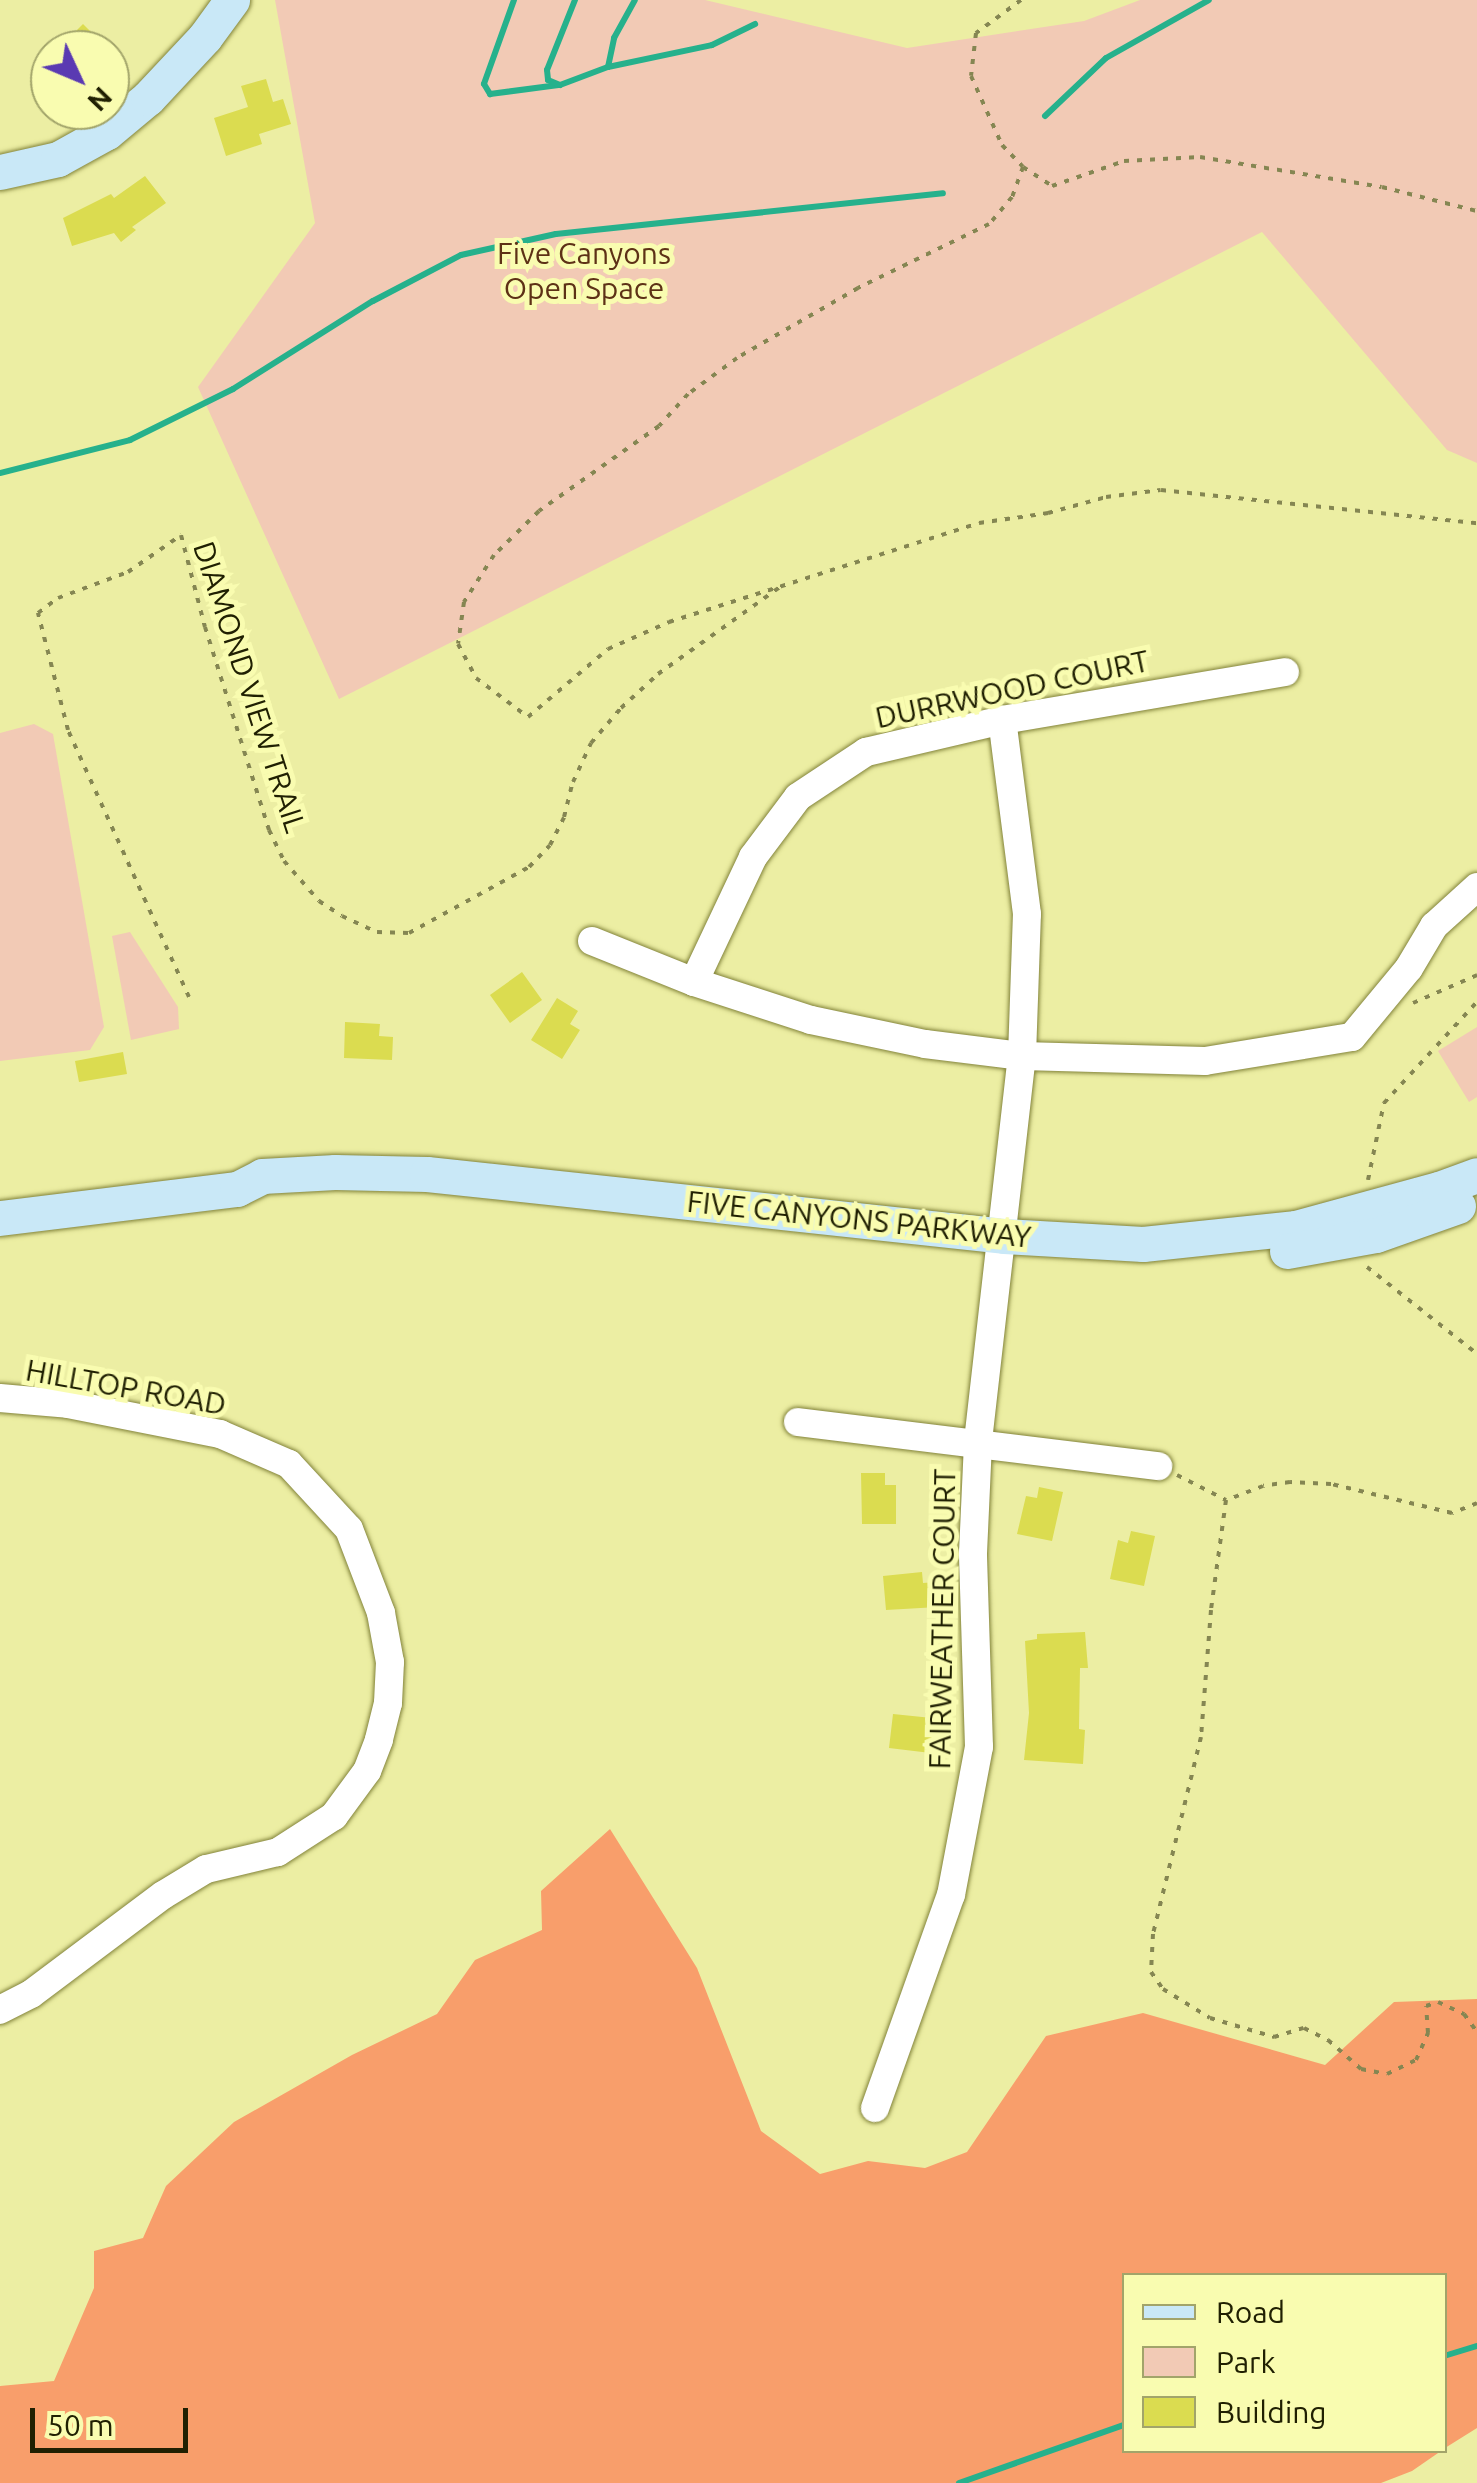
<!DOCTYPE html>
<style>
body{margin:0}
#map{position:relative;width:1477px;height:2483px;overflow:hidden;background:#eceea3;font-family:Ubuntu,sans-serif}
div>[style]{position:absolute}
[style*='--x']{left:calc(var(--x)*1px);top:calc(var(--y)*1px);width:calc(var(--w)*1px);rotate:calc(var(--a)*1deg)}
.green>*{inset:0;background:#f2cab5}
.forest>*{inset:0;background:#f89e6b}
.stream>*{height:6px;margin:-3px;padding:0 3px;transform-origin:3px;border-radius:3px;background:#26b18c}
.building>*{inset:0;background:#dbdc50}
.path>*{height:4px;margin-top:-2px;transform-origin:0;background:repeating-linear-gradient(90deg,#858652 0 5px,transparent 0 13px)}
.roads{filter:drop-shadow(0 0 2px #82833a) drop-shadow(0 0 2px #82833a)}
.minor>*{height:28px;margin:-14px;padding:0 14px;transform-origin:14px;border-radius:14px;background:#fff}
.major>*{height:35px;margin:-17.5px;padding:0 17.5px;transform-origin:17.5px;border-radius:17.5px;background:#c9e8f7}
span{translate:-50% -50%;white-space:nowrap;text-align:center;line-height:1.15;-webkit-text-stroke:10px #f9fcb0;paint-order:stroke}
.park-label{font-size:30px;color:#5d3116}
.street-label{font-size:30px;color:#202002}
.legend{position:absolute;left:1122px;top:2273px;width:325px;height:180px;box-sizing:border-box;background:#f9fcb0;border:2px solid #a2a46a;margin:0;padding:12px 18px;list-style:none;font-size:30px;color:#202002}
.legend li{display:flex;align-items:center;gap:20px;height:50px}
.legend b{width:50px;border:2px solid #a2a46a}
.north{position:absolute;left:30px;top:30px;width:100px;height:100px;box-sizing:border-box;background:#f9fcb0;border:2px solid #a2a46a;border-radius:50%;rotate:134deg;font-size:28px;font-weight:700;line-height:40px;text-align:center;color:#202002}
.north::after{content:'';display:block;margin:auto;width:35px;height:45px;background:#5a3ab2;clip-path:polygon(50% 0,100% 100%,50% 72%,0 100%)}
.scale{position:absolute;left:30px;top:2408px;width:158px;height:45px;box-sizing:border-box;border:5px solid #202002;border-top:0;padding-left:12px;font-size:30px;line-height:35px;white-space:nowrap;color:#202002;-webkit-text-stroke:8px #f9fcb0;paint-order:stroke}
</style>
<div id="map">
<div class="green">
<i style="clip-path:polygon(275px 0,705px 0,907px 48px,1084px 21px,1140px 0,1477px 0,1477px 463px,1447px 450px,1262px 232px,339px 699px,198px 387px,315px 223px)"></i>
<i style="clip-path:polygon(34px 724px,53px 734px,104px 1027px,90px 1050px,0 1061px,0 733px)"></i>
<i style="clip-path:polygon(130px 932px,178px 1007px,179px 1029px,131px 1040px,112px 936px)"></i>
<i style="clip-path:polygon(1477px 1027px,1477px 1097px,1469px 1102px,1438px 1051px)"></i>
</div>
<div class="forest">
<i style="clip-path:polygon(610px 1829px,697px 1968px,761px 2131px,820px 2174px,868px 2161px,925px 2168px,967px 2152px,1046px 2036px,1143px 2013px,1325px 2065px,1394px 2002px,1477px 1999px,1477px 2428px,1445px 2448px,1444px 2276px,1124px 2276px,1124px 2450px,1441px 2451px,1412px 2471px,1381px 2483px,0 2483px,0 2386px,54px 2381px,94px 2288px,94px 2251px,143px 2238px,166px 2186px,234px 2122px,352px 2055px,437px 2014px,475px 1960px,542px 1930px,541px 1891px)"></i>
</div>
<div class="stream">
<i style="--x:514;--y:0;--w:89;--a:109.7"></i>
<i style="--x:484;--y:84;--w:12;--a:59"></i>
<i style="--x:490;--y:94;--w:69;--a:-7.5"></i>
<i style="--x:575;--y:0;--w:75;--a:111.8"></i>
<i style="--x:547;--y:70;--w:10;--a:84"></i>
<i style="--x:548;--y:80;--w:13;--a:23"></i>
<i style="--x:560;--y:85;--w:51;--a:-20.6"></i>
<i style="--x:608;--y:67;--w:30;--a:-78"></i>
<i style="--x:614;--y:38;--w:43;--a:-61.1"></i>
<i style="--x:608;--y:67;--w:106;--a:-11.9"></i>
<i style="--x:712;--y:45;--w:48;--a:-26"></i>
<i style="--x:1045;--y:116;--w:84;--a:-43.6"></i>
<i style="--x:1106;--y:58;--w:118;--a:-29.4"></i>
<i style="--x:0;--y:473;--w:134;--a:-14.2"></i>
<i style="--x:130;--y:440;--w:115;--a:-26.3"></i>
<i style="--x:233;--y:389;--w:165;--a:-32.2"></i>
<i style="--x:373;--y:301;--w:99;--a:-27.6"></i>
<i style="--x:461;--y:255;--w:97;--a:-12.5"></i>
<i style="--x:556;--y:234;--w:389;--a:-6"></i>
<i style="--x:1444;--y:2356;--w:34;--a:-17"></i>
<i style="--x:959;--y:2483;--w:175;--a:-19.4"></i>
</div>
<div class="building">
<i style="clip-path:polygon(83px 24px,109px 50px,57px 50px)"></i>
<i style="clip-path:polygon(266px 79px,273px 102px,283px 99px,291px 124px,259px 134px,262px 144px,226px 156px,214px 118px,248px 107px,241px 86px)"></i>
<i style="clip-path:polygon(145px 176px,166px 203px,132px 227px,136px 230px,121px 242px,114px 233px,72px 246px,63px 218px,111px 194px,114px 198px)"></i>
<i style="clip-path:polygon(522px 972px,542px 1000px,510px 1023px,490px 995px)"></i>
<i style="clip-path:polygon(557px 998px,578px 1011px,570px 1024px,580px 1030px,562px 1059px,531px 1040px)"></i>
<i style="clip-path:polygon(345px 1022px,380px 1024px,379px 1036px,393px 1037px,392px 1060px,344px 1058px)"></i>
<i style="clip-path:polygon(123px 1052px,127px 1074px,79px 1082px,75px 1061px)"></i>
<i style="clip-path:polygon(861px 1473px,885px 1473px,885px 1485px,896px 1485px,896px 1524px,862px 1524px)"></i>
<i style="clip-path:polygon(1039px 1487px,1063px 1492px,1052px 1541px,1017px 1534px,1026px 1496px,1037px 1498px)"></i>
<i style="clip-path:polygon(1131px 1531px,1155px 1536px,1144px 1586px,1110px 1579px,1118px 1540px,1128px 1543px)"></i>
<i style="clip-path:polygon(922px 1572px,923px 1583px,936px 1582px,938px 1607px,886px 1610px,883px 1576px)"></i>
<i style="clip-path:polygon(1085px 1632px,1088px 1668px,1080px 1668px,1079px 1729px,1085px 1730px,1083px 1764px,1024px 1760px,1029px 1713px,1025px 1641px,1037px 1639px,1037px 1634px)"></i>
<i style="clip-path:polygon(893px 1714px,932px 1718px,930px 1729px,942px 1730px,939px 1754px,889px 1748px)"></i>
</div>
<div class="path">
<i style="--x:1021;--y:0;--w:56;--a:143.7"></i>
<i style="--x:976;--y:33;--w:43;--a:96.6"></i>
<i style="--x:971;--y:76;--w:76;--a:65.8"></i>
<i style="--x:1002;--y:145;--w:30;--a:46"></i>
<i style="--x:1023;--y:167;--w:35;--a:33"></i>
<i style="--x:1052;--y:186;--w:76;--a:-19.1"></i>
<i style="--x:1124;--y:161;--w:76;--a:-3"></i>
<i style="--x:1200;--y:157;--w:184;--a:9.4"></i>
<i style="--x:1382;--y:187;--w:98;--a:14.2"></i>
<i style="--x:1023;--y:167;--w:32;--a:110"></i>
<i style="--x:1012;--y:197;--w:35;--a:130"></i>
<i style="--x:989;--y:224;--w:146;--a:154"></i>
<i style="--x:858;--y:288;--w:140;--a:150"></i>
<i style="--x:737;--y:358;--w:61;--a:143.7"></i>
<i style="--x:688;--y:394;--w:43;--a:132.2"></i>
<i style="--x:659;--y:426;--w:147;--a:144.7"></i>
<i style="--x:539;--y:511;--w:63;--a:135.6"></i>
<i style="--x:494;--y:555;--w:56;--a:122.6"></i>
<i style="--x:464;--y:602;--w:42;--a:98.1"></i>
<i style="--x:458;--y:644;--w:38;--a:62"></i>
<i style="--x:476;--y:678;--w:65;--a:36.9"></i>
<i style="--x:528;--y:717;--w:105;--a:-40.4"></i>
<i style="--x:608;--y:649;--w:67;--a:-23.9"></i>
<i style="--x:669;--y:622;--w:325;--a:-17.7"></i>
<i style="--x:979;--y:523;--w:70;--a:-8.2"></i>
<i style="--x:1048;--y:513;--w:60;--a:-15.4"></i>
<i style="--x:1106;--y:497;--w:55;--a:-7.3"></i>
<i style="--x:1161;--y:490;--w:318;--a:6"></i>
<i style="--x:189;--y:997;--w:293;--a:-114.4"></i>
<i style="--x:68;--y:730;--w:121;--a:-104.4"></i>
<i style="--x:38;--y:613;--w:25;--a:-37"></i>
<i style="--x:58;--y:598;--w:75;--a:-20.4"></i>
<i style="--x:128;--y:572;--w:65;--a:-34.9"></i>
<i style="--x:181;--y:535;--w:95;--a:75.4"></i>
<i style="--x:205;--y:627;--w:213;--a:72.5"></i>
<i style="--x:269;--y:830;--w:34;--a:64"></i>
<i style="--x:284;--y:861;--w:53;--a:48.8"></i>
<i style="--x:319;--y:901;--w:27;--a:33"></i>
<i style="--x:342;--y:916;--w:38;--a:25"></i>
<i style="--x:377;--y:932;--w:32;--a:2"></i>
<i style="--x:409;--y:933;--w:137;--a:-28.8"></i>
<i style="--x:529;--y:867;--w:30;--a:-46"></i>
<i style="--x:550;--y:845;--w:31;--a:-63"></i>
<i style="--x:564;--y:817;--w:36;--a:-76"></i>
<i style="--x:573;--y:782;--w:43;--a:-65.2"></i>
<i style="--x:591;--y:743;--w:46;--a:-49.4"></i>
<i style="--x:621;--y:708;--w:50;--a:-42.6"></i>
<i style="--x:658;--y:674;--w:153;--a:-35.5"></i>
<i style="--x:1413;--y:1003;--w:70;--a:-23.6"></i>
<i style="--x:1368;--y:1180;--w:79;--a:-78.3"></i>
<i style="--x:1384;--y:1103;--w:137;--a:-47.4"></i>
<i style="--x:1367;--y:1267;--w:140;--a:38.3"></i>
<i style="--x:1177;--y:1475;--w:55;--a:27"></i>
<i style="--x:1477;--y:1503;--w:27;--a:158"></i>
<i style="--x:1452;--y:1513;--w:124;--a:-166.5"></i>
<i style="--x:1331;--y:1484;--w:41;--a:-177.2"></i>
<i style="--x:1290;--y:1482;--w:27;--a:172"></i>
<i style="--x:1263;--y:1486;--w:40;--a:159"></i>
<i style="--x:1226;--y:1500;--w:111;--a:97.8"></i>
<i style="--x:1211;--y:1610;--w:127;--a:94.5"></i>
<i style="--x:1201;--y:1737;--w:203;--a:103.7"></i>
<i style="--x:1153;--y:1934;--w:38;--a:93"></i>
<i style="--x:1151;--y:1972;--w:21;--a:55"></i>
<i style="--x:1163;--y:1989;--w:55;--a:31.7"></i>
<i style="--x:1210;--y:2018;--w:67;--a:16.5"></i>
<i style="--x:1274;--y:2037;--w:31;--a:-17"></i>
<i style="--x:1304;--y:2028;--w:27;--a:27"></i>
<i style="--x:1328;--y:2040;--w:44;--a:41.3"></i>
<i style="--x:1361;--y:2069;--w:26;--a:11"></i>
<i style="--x:1387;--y:2074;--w:32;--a:-26"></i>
<i style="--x:1416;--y:2060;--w:30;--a:-66"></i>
<i style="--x:1428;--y:2033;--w:27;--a:-94"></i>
<i style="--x:1426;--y:2006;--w:13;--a:-18"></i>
<i style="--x:1438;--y:2002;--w:29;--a:25"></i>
<i style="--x:1464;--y:2014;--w:22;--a:54"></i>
</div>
<div class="roads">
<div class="minor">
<i style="--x:592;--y:941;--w:110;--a:21.9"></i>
<i style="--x:694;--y:982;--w:123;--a:18"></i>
<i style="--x:811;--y:1020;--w:116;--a:11.9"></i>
<i style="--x:925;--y:1044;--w:98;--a:7.1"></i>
<i style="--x:1022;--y:1056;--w:183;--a:1.6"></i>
<i style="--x:1205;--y:1061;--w:149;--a:-9.3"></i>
<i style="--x:1352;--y:1037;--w:89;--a:-50.4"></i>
<i style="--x:1409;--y:968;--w:49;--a:-59.2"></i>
<i style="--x:1434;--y:926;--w:58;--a:-42.2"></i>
<i style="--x:694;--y:982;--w:138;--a:-64.7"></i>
<i style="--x:753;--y:857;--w:75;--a:-53.1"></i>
<i style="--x:798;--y:797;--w:82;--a:-33.5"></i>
<i style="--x:866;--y:752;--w:140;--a:-13.2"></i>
<i style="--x:1002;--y:720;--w:287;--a:-9.6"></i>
<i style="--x:0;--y:1398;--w:68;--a:5"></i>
<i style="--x:68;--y:1404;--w:155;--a:11.2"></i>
<i style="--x:220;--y:1434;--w:75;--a:23.5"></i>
<i style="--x:289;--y:1464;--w:88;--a:47.3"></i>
<i style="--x:349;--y:1529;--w:90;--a:69.1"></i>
<i style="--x:381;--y:1613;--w:50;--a:79.6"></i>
<i style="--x:390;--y:1662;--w:41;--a:92.8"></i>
<i style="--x:388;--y:1703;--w:38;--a:104"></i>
<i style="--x:379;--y:1740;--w:33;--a:111"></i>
<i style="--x:367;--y:1771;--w:56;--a:126.3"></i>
<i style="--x:334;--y:1816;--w:67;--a:147.3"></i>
<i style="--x:278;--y:1852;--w:74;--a:166.7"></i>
<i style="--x:206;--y:1869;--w:50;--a:148.8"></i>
<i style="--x:163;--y:1895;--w:165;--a:143.1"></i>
<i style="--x:31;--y:1994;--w:35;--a:153"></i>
<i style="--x:798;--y:1422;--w:363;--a:7"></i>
<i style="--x:875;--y:2108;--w:226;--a:-70.4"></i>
<i style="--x:951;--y:1895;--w:151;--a:-79.3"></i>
<i style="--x:979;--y:1747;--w:194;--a:-91.8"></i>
<i style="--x:973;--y:1553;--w:112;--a:-87.4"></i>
<i style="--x:978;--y:1441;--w:388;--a:-83.5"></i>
<i style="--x:1022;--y:1056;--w:142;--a:-88"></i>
<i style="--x:1027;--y:914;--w:196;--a:-97.3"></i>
</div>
<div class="major">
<i style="--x:0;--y:172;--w:59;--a:-12.6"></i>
<i style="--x:58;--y:159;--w:56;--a:-28.9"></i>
<i style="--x:107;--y:132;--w:53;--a:-39.7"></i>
<i style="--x:148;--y:98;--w:83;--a:-46.9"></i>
<i style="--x:205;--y:37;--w:46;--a:-53.9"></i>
<i style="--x:0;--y:1218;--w:239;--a:-7"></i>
<i style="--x:237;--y:1189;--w:28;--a:-27"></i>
<i style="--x:262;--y:1176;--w:73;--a:-3.1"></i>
<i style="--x:335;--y:1172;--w:92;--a:1.2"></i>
<i style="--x:427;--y:1174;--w:580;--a:6.13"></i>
<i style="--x:1004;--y:1236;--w:139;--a:3.3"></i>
<i style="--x:1143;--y:1244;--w:154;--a:-6"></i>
<i style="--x:1296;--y:1228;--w:148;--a:-15.3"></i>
<i style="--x:1439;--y:1189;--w:40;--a:-20.2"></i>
<i style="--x:1287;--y:1251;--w:90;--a:-10.2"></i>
<i style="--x:1376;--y:1235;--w:87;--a:-19.5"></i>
</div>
</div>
<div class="park-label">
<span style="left:584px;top:270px">Five Canyons<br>Open Space</span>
</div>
<div class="street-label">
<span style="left:250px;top:687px;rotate:72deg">DIAMOND VIEW TRAIL</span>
<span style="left:1012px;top:689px;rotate:-12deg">DURRWOOD COURT</span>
<span style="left:859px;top:1219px;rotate:6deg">FIVE CANYONS PARKWAY</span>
<span style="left:126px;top:1387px;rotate:10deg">HILLTOP ROAD</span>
<span style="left:942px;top:1619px;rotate:-89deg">FAIRWEATHER COURT</span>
</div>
<ul class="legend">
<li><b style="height:12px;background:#c9e8f7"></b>Road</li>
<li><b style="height:28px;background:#f2cab5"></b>Park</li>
<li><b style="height:28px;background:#dbdc50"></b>Building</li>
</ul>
<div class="north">N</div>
<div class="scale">50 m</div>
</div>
